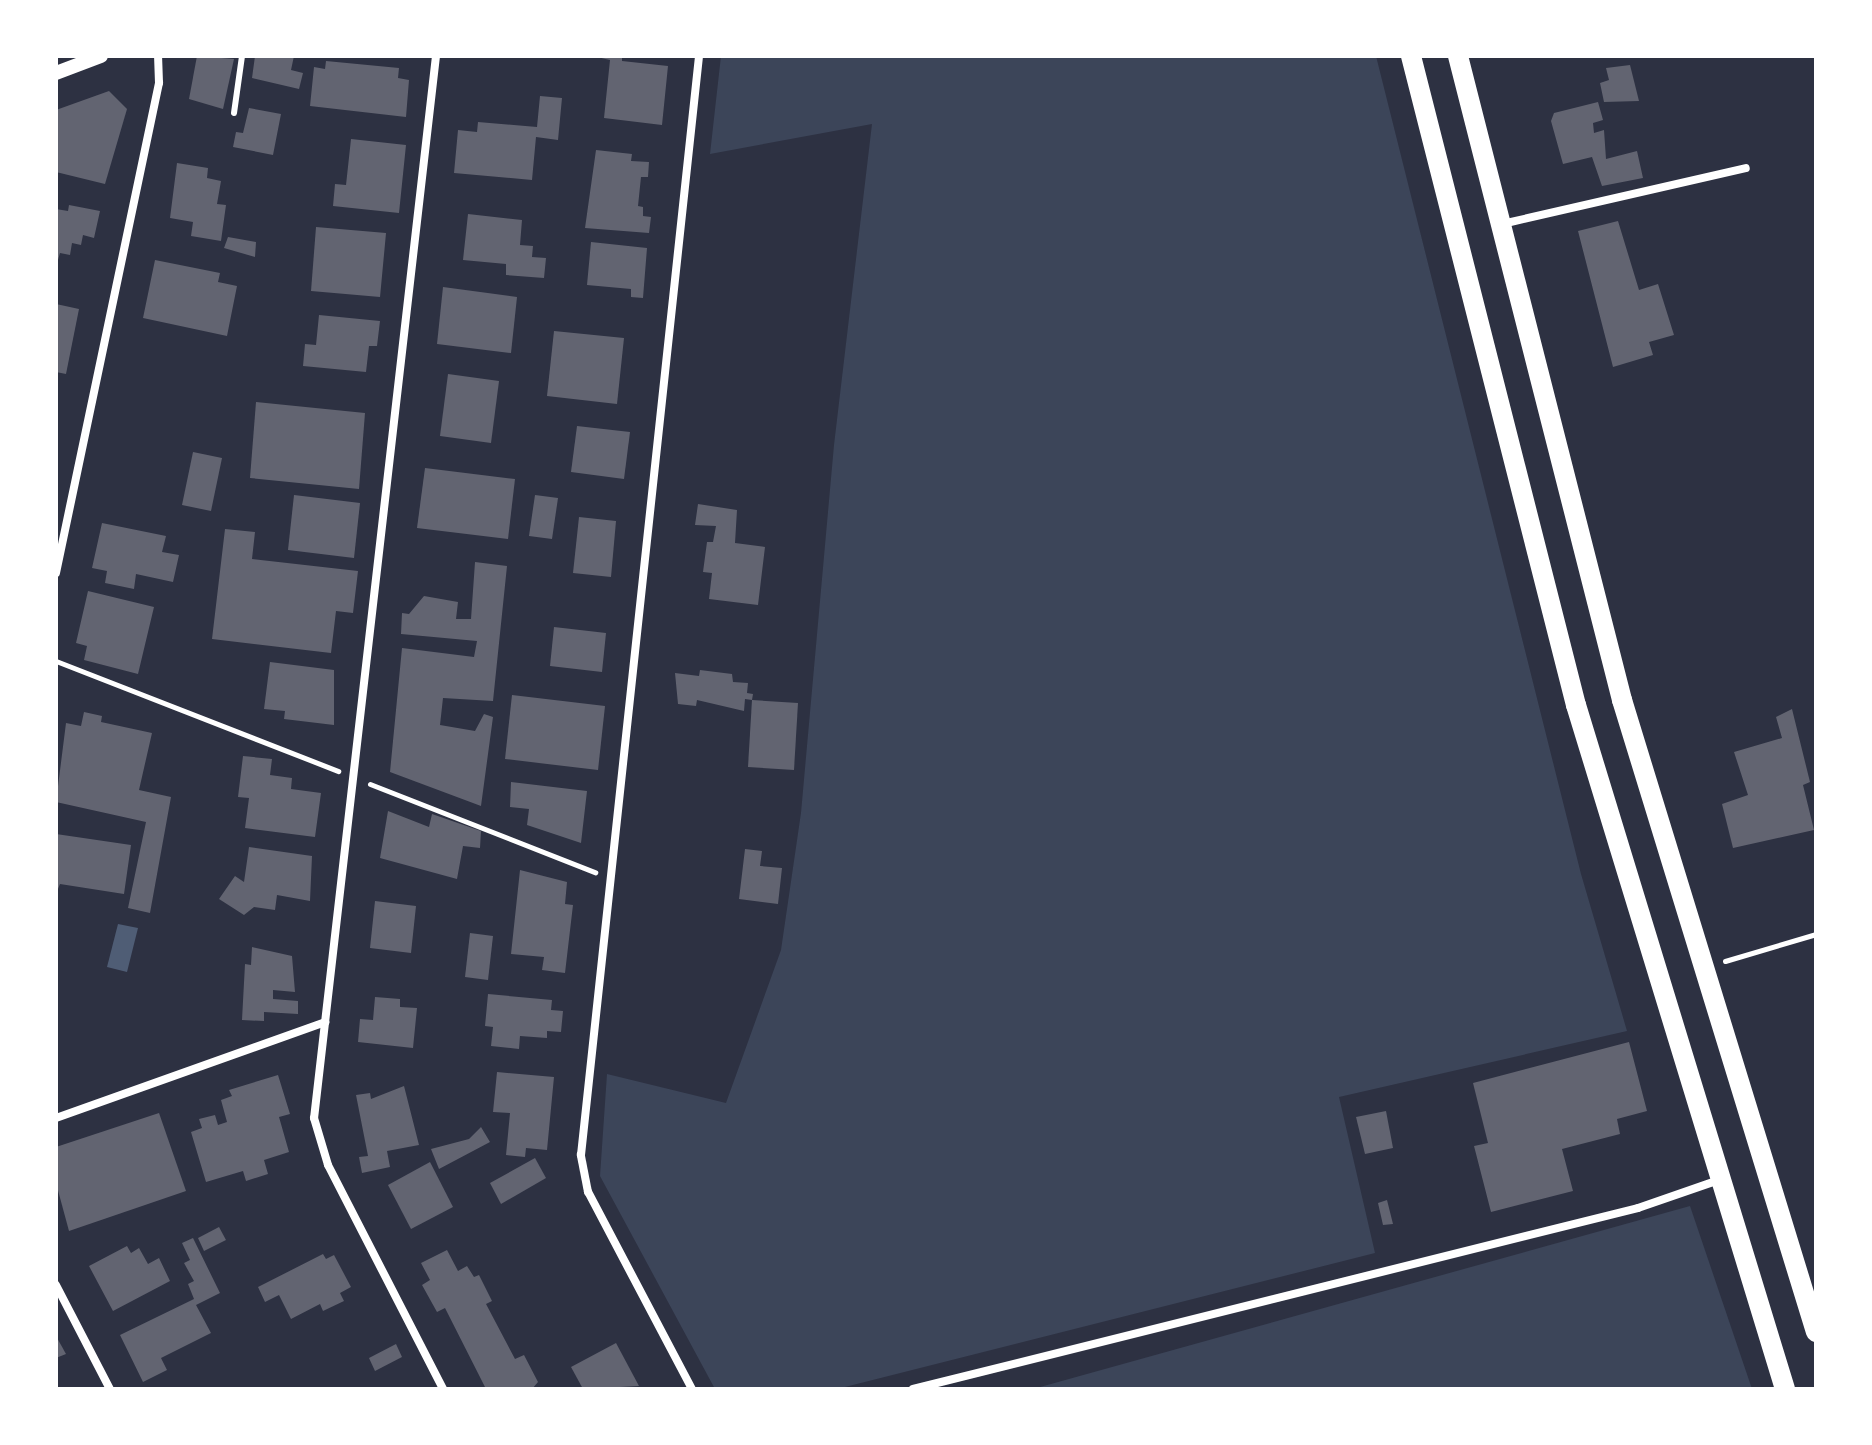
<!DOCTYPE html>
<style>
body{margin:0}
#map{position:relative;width:1872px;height:1445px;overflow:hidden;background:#2d3142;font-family:"Roboto Condensed",sans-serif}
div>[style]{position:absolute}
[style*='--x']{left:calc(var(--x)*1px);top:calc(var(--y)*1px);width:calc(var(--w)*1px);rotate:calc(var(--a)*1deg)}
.green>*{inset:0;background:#3c4559}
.water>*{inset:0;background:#4f5d75}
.building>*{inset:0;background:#626471}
.path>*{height:5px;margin:-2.5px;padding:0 2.5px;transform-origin:2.5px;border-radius:2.5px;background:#fff}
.service>*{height:6px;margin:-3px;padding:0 3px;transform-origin:3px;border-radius:3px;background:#fff}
.minor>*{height:8px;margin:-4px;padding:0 4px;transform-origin:4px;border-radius:4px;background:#fff}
.tertiary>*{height:14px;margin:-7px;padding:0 7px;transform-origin:7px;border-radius:7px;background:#fff}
.primary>*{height:20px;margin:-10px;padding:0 10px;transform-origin:10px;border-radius:10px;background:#fff}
span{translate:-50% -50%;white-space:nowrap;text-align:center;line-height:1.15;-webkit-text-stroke:7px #fff;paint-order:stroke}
.frame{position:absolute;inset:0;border:58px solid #fff;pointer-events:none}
</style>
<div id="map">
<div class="green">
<i style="clip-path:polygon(721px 56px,1376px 56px,1581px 874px,1627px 1031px,1339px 1097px,1375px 1253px,837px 1389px,715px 1389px,600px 1176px,607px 1074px,726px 1103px,781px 950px,801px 813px,834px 445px,872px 124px,710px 154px)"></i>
<i style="clip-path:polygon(1690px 1206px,1752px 1389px,1033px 1389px)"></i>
</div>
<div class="water">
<i style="clip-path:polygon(118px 924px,138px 928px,127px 972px,107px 967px)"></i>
</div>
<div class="building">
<i style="clip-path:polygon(197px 56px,234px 59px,223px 109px,189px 99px)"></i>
<i style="clip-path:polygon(255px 56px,294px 56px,291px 70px,303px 73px,299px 89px,252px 78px)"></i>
<i style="clip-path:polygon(593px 56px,622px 56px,622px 61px,668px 66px,662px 125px,604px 118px,610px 60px)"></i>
<i style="clip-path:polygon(326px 61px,399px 68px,398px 78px,409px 80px,406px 117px,310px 106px,314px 67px,325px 69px)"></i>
<i style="clip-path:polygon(1630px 65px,1639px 101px,1604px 102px,1600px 83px,1609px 80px,1606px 68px)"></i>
<i style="clip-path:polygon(109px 91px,127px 109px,105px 184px,56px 172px,56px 110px)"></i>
<i style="clip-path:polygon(540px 96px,562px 98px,558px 140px,536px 137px,532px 180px,454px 173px,458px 130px,477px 132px,478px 122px,537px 127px)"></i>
<i style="clip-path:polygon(1598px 102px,1603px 120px,1593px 123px,1594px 133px,1604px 130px,1606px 159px,1637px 151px,1643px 178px,1602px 186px,1592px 157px,1563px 164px,1551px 121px,1554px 113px)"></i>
<i style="clip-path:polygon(249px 108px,281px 114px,273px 155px,233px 147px,236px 132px,243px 133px)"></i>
<i style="clip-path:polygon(351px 139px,406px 145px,399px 213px,333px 206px,335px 184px,346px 185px)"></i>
<i style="clip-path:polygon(596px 150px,632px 154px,631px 161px,649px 162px,648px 177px,641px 177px,638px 206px,643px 207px,643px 216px,651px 217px,649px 233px,585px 228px)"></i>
<i style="clip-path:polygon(177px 163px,208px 168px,207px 178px,221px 181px,217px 204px,226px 205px,221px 241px,191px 236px,193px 222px,170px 218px)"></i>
<i style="clip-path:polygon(69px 205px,100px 211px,94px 238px,83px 235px,81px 245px,72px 243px,70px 255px,60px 253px,56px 267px,56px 209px,68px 211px)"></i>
<i style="clip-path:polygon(468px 214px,522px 220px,520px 245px,533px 246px,532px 257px,546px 258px,544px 278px,506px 275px,506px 264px,463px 260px)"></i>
<i style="clip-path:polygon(1618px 221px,1639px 290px,1658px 284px,1674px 335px,1649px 342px,1653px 355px,1613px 367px,1578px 231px)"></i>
<i style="clip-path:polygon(316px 227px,386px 233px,380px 297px,311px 291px)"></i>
<i style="clip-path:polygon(228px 237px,256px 242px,255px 257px,224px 248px)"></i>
<i style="clip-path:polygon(591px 242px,647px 248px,643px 298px,631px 297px,631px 289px,587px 285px)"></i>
<i style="clip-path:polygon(155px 260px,220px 273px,218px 282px,237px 286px,227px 336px,143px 318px)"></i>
<i style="clip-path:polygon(443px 287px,517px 297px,511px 353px,437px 344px)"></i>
<i style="clip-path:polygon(56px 304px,79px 309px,66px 374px,56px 372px)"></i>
<i style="clip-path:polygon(319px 315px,380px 321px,377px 346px,369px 346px,366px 372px,303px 366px,305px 344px,316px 345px)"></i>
<i style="clip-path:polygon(554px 331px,624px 338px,617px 404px,547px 396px)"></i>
<i style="clip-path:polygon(448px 374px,499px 381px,491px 443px,440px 436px)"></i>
<i style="clip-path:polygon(256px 402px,365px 413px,359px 489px,250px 478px)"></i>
<i style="clip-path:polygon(577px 426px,630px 432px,624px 479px,571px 472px)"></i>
<i style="clip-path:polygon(193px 452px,222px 458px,211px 511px,182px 505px)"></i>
<i style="clip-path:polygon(425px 468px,515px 479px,508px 539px,417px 528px)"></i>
<i style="clip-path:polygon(294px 495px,360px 503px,354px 558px,288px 550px)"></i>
<i style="clip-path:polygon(535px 495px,558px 498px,552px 539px,529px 536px)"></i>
<i style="clip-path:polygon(698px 504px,737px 510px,735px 543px,765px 547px,758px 605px,709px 599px,712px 573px,703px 572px,707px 542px,713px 542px,716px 526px,695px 525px)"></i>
<i style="clip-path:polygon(579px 517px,616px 521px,611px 577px,573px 573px)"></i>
<i style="clip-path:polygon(102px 523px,166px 536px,162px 552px,179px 555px,173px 582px,136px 574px,134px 589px,105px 583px,107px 571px,92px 568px)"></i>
<i style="clip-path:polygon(225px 529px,255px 532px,252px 559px,358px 571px,353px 613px,336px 611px,331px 653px,212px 639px)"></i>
<i style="clip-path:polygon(475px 562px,507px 566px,493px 701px,443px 698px,440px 725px,475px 731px,484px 714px,493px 717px,481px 806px,390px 772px,402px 648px,474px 657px,477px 641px,401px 634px,402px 613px,409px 614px,424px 596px,458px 602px,456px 619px,471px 619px)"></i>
<i style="clip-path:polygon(88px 591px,154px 607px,138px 674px,84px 660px,87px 646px,76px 643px)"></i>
<i style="clip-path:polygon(554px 627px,606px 633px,602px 672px,550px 666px)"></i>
<i style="clip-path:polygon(270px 662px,334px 670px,334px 725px,284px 719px,285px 711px,264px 709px)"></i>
<i style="clip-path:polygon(700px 670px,732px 674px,733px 682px,748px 683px,747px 693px,753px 694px,752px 700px,745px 699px,744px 711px,697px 700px,696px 706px,678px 704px,675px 673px,699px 676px)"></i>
<i style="clip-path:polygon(512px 695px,605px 706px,598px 770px,505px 759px)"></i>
<i style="clip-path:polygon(752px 700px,798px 703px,794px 770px,748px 767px)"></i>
<i style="clip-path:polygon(1792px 709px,1810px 782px,1803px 785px,1814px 830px,1733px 848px,1722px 804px,1748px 795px,1734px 752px,1782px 738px,1776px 717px)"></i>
<i style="clip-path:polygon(84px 712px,102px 716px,101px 722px,152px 733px,139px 790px,171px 797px,150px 913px,128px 908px,146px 822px,56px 802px,66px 723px,81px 726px)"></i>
<i style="clip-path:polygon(243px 756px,272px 759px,270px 775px,292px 778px,291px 789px,321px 793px,315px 837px,245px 828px,249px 798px,238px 797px)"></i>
<i style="clip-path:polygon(511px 782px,587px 791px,581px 843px,527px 825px,529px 809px,510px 807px)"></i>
<i style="clip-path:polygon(388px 811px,429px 827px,432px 814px,481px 831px,480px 848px,463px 846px,457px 879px,380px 858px)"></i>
<i style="clip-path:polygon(56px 834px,131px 845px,124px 894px,60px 884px,56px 894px)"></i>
<i style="clip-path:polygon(249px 847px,312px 856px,310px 901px,277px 895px,275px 910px,254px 907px,244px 915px,219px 899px,235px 876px,244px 882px)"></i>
<i style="clip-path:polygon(745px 849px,762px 851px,760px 866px,782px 868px,778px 904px,739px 899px)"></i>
<i style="clip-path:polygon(520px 870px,567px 882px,565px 904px,573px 905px,565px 973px,542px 970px,544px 957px,511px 954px)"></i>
<i style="clip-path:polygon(375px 901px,416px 906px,411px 953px,370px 948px)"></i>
<i style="clip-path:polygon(470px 933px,493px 936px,488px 980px,465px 977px)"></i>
<i style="clip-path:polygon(252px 947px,292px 956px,295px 992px,273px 990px,273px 999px,298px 1001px,298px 1014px,264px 1012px,264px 1021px,242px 1020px,245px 964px,251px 965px)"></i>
<i style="clip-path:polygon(488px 994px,552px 1000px,551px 1010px,563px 1011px,561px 1032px,547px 1031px,547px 1038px,520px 1036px,519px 1049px,491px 1046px,493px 1027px,485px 1026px)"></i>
<i style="clip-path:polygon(375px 997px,400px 999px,400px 1007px,417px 1008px,413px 1048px,358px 1042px,360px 1019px,373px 1020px)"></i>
<i style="clip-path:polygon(1629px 1042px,1647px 1111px,1617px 1119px,1620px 1134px,1562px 1149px,1573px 1191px,1491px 1212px,1474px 1146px,1488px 1143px,1473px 1083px)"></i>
<i style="clip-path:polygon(497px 1072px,554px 1077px,547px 1150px,526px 1148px,525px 1157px,506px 1155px,510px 1113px,493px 1112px)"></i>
<i style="clip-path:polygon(278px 1075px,290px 1114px,279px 1117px,289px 1152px,264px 1160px,268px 1174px,246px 1181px,243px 1171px,206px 1182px,191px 1132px,202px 1128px,199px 1119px,215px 1115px,218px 1125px,227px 1122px,221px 1100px,232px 1096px,229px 1090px)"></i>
<i style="clip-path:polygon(404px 1086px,419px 1145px,387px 1151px,390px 1167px,362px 1173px,359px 1157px,368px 1156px,356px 1095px,370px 1093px,371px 1099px)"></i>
<i style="clip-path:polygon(1386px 1111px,1393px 1148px,1365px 1154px,1356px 1117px)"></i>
<i style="clip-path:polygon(159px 1113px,186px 1191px,69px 1231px,56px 1183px,56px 1147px)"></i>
<i style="clip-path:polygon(481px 1127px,490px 1142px,439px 1169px,431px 1149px,469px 1139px)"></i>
<i style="clip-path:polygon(535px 1158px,546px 1178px,501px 1204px,490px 1183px)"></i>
<i style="clip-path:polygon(430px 1162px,453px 1207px,411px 1229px,388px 1185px)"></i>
<i style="clip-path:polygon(1387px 1200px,1393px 1224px,1383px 1225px,1378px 1203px)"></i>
<i style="clip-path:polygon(219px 1227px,226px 1240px,204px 1251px,198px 1238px)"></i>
<i style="clip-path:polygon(193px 1238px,220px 1293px,196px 1305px,211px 1333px,161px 1358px,167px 1370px,143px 1382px,120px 1335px,194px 1299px,188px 1284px,194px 1281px,184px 1263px,190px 1260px,182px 1243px)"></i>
<i style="clip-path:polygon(127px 1246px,131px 1253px,139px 1248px,148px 1264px,159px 1258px,170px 1281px,113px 1311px,89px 1266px)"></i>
<i style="clip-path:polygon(447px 1250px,458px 1271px,467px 1266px,474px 1277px,479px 1275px,492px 1301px,486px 1304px,515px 1359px,524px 1355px,538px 1382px,532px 1389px,486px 1389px,445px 1308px,437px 1312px,422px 1285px,430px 1280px,421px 1263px)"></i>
<i style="clip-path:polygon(323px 1254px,326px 1259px,334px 1255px,351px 1287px,340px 1293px,344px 1301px,323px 1311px,320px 1304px,291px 1319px,279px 1295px,265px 1302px,258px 1287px)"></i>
<i style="clip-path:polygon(56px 1336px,66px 1354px,56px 1358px)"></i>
<i style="clip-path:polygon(616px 1343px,639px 1386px,583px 1389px,571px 1367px)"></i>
<i style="clip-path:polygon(396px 1344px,402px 1357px,375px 1371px,369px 1358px)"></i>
</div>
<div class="path">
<i style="--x:56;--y:661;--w:303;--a:21.3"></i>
<i style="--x:370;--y:784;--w:242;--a:21.4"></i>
<i style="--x:1725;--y:961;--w:95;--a:-16.5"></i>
</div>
<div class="service">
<i style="--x:234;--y:113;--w:58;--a:-82"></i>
</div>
<div class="minor">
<i style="--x:436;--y:56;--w:1069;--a:96.55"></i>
<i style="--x:314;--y:1118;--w:49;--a:73.4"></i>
<i style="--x:328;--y:1165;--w:252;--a:62.8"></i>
<i style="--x:1502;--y:224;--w:250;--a:-12.9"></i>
<i style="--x:56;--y:573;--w:501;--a:-78.13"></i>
<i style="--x:159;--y:83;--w:27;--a:-92"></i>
<i style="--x:56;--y:1118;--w:286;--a:-19.6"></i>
<i style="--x:56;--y:1285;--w:117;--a:62.6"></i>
<i style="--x:692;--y:1389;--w:223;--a:-117.8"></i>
<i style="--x:588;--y:1192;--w:38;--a:-101"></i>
<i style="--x:581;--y:1155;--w:1105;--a:-83.87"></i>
<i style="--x:913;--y:1389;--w:747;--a:-14.02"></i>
<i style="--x:1638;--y:1208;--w:86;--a:-19.1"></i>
</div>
<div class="tertiary">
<i style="--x:56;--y:73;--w:48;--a:-20.7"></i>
</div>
<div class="primary">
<i style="--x:1411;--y:56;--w:670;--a:75.74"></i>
<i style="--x:1576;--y:705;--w:715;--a:73.01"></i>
<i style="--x:1458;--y:56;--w:665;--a:75.71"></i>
<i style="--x:1622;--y:700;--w:661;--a:72.94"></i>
</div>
<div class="frame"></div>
</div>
